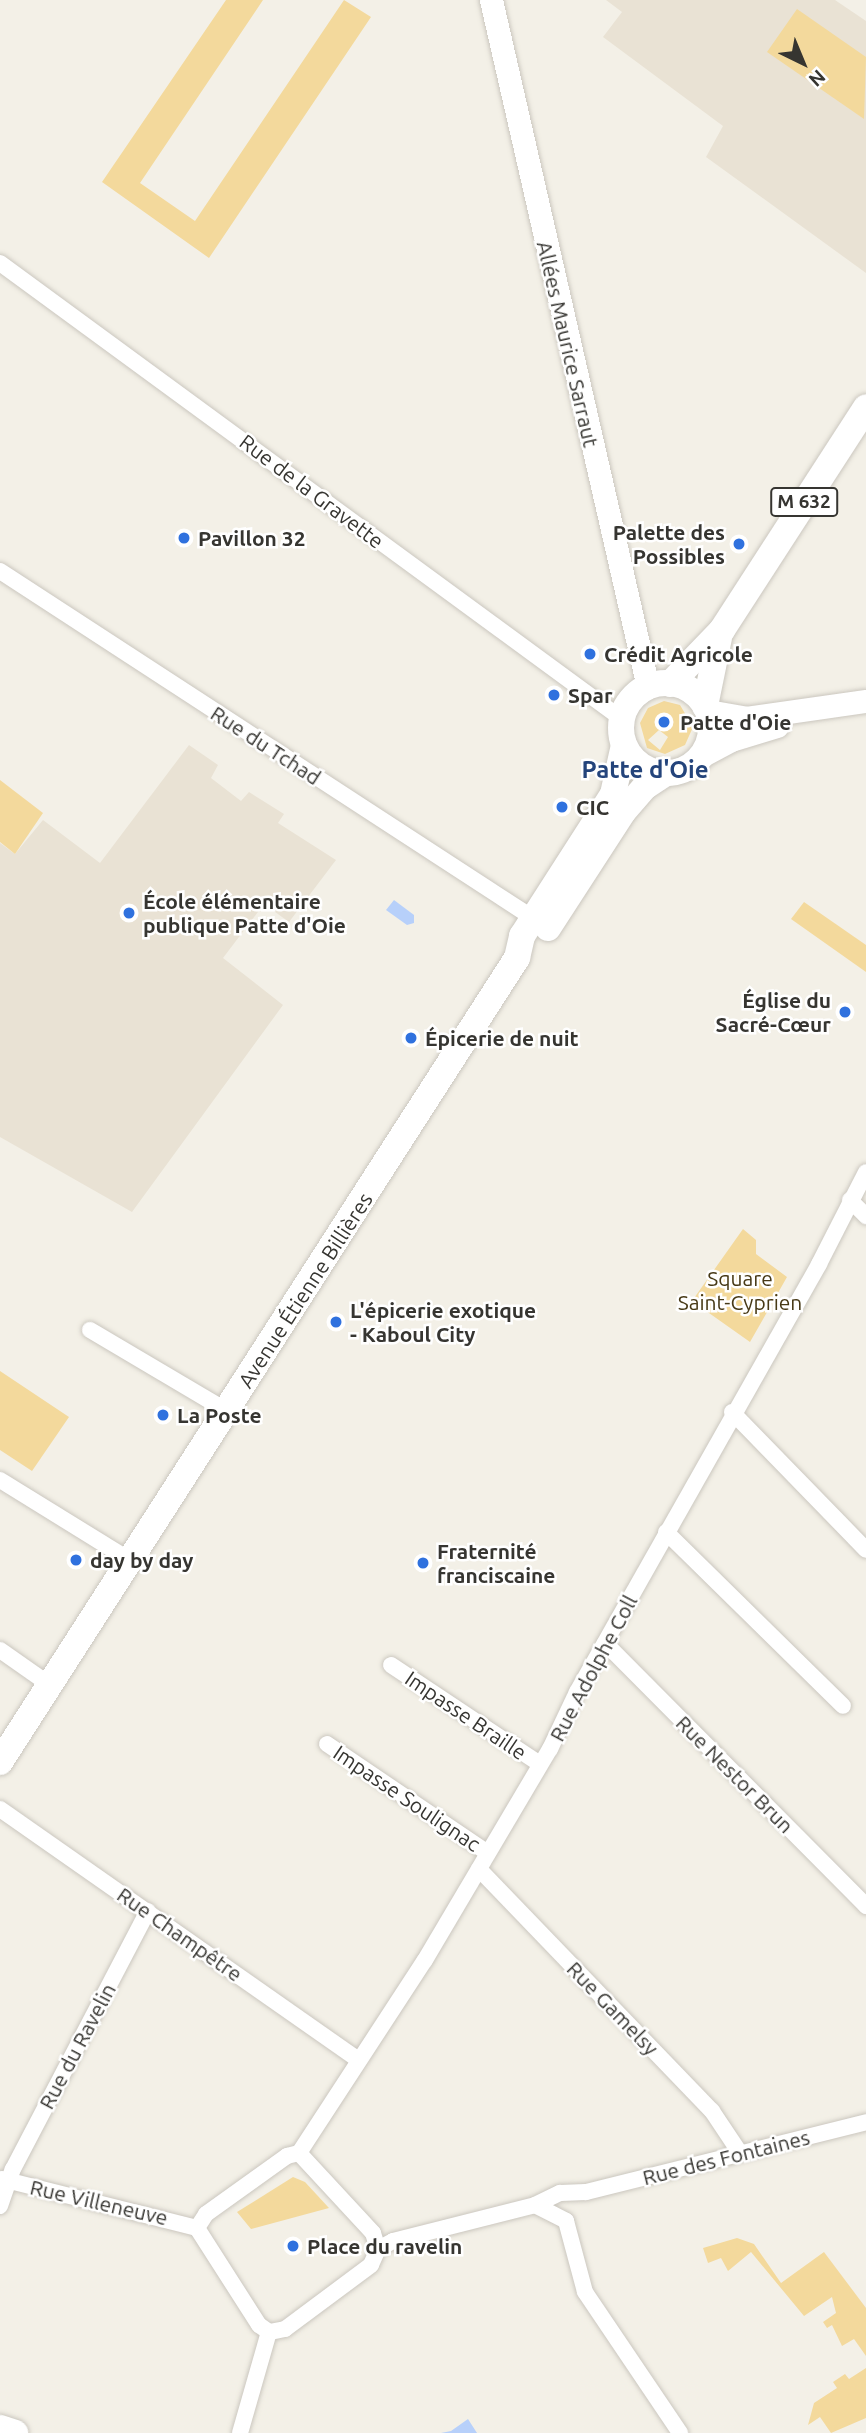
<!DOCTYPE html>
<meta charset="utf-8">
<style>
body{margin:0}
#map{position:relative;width:866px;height:2433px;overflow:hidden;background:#f3f0e7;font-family:Ubuntu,sans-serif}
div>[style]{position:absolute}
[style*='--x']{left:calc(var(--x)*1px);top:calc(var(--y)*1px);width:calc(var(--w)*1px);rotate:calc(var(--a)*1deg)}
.built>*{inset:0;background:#e9e2d4}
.green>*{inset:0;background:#f3d99c}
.water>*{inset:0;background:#b7d0fa}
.roads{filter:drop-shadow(0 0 2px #cbc7bf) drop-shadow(0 0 2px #cbc7bf)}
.street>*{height:16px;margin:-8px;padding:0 8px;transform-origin:8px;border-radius:8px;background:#fff}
.secondary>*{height:23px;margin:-11.5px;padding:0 11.5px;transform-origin:11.5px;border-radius:11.5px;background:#fff}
.primary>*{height:26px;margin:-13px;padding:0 13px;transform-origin:13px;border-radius:13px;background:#fff}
.primary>.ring{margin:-13px;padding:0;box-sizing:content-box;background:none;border:26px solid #fff;border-radius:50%}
.dots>*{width:19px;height:19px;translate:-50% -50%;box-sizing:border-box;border:4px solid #fff;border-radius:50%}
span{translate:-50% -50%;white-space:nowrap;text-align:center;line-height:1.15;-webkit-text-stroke:5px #fff;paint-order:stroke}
.shield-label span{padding:2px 5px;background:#fff;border:2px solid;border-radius:5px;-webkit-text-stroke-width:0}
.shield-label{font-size:19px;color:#363531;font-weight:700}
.street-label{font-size:21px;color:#363531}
.poi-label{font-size:21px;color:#363531;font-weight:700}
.right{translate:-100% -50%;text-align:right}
.left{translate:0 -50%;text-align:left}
.park-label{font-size:21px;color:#473916}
.quarter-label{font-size:24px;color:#24447b;font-weight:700}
.north{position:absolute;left:768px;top:28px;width:70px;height:70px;-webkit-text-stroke:5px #fff;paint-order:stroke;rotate:137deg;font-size:19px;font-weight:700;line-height:28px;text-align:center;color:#363531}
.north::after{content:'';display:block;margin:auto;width:24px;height:32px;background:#363531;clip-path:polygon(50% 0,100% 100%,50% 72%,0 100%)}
</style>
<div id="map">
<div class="built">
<i style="clip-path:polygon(606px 0,835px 0,866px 21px,866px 273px,706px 157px,723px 126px,603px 37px,622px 12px)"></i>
<i style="clip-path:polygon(189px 745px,218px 765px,211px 778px,241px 801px,249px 792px,284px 814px,278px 823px,336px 860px,289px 922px,264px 904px,223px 958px,283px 1005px,132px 1212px,0 1137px,0 843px,15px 854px,43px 820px,100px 863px)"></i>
</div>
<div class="green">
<i style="clip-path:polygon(226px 0,263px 0,140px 183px,195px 221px,344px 0,371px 17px,209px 258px,102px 182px)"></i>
<i style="clip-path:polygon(797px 9px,866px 57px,864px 119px,767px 52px)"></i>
<i style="clip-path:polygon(evenodd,664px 701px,680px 705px,693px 727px,685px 745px,665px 754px,647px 748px,640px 723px,648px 708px,664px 701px,659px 730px,668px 737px,660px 750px,648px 740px,659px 730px)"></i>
<i style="clip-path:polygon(0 780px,43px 813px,15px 854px,0 842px)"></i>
<i style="clip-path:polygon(804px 902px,866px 945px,866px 972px,791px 919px)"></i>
<i style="clip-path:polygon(743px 1229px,756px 1240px,756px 1254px,787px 1277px,750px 1342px,692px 1301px)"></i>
<i style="clip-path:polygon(0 1371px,69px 1417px,32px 1471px,0 1450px)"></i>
<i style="clip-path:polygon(293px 2177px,305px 2182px,329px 2208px,251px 2229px,237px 2212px)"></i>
<i style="clip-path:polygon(737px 2238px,754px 2244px,781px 2283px,824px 2252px,866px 2308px,866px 2356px,854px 2339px,842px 2346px,832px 2325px,827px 2328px,823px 2322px,836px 2313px,832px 2297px,804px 2316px,751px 2252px,728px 2271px,721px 2258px,708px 2263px,703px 2248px)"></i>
<i style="clip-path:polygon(866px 2368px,866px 2418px,831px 2433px,820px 2417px,808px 2425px,814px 2403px,837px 2388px,833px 2382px,845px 2374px,849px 2379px)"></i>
</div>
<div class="water">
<i style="clip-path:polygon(394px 900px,414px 915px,414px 923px,407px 925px,386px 910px)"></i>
<i style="clip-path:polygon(468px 2419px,477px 2433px,441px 2433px,451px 2431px)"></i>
</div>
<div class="roads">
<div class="street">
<i style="--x:0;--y:263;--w:771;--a:36.25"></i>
<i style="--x:0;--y:571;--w:636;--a:33.07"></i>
<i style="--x:850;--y:1200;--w:23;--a:45"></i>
<i style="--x:90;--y:1330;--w:159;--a:30.6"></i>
<i style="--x:732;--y:1412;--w:192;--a:45.8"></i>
<i style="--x:0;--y:1480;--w:154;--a:31.7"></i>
<i style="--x:666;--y:1532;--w:248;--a:44.5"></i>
<i style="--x:605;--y:1643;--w:371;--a:45.2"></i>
<i style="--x:0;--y:1650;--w:61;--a:35"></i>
<i style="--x:391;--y:1665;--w:179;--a:33.6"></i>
<i style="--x:327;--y:1744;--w:194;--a:34.1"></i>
<i style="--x:0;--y:1809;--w:438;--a:35"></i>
<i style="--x:479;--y:1869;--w:336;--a:46.1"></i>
<i style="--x:712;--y:2111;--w:50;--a:56.3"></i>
<i style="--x:299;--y:2153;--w:230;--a:-56.9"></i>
<i style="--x:425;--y:1960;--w:245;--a:-59.4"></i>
<i style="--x:550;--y:1749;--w:63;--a:-64.7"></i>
<i style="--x:577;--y:1692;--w:492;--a:-60.5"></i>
<i style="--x:819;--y:1264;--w:103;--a:-62.9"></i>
<i style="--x:299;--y:2153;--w:109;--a:47.2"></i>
<i style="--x:373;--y:2233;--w:17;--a:73"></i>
<i style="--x:378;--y:2249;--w:17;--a:114"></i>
<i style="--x:371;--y:2265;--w:107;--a:143.3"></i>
<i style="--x:285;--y:2329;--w:16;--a:169"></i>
<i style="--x:269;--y:2332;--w:12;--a:-145"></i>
<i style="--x:259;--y:2325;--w:115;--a:-122.6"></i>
<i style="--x:197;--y:2228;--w:17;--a:-57"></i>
<i style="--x:206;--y:2214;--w:100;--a:-35.6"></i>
<i style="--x:287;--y:2156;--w:12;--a:-14"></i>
<i style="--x:2;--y:2179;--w:201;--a:14.1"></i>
<i style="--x:535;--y:2205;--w:35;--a:27"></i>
<i style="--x:0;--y:2206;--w:39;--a:-71"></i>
<i style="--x:13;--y:2169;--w:291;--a:-62.4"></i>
<i style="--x:566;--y:2221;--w:73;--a:75"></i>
<i style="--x:585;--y:2292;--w:170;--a:56"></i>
<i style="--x:378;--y:2249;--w:17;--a:-28"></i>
<i style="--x:393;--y:2241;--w:146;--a:-14.2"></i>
<i style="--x:535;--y:2205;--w:28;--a:-26"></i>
<i style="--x:560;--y:2193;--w:26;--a:-2"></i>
<i style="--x:586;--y:2192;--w:289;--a:-14"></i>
<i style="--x:240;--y:2433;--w:105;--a:-74"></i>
</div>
<div class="secondary">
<i style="--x:491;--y:0;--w:705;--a:77.13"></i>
<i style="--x:708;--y:711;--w:39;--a:10"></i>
<i style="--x:746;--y:718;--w:121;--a:-8.1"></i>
<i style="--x:701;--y:756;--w:34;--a:-28"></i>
<i style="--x:731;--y:740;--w:48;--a:-16.9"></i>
</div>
<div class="primary">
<i class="ring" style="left:621px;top:683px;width:64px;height:64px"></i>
<i style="--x:670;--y:684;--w:75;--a:-46.1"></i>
<i style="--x:722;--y:630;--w:265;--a:-57.1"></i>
<i style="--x:705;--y:706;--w:69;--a:-78.4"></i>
<i style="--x:548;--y:928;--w:138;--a:-57.1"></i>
<i style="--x:623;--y:812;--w:35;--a:-49"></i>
<i style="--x:646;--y:786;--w:24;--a:-33"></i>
<i style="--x:0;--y:1762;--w:956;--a:-57.26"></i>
<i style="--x:517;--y:958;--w:23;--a:-77"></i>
<i style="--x:522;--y:936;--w:169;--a:-57.3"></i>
<i style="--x:613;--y:794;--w:50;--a:-77.3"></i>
<i style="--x:0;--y:2428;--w:16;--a:18"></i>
</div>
</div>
<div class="dots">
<i style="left:184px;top:538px;background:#2f71de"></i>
<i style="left:739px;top:544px;background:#2f71de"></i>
<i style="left:590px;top:654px;background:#2f71de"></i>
<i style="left:554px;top:695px;background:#2f71de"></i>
<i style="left:664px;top:722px;background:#2f71de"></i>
<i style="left:562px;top:807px;background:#2f71de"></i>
<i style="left:129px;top:913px;background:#2f71de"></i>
<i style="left:845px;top:1012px;background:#2f71de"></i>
<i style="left:411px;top:1038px;background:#2f71de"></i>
<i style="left:336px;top:1322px;background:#2f71de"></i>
<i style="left:163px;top:1415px;background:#2f71de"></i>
<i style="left:76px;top:1560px;background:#2f71de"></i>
<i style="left:423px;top:1563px;background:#2f71de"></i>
<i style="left:293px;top:2246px;background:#2f71de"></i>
</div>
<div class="shield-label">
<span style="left:804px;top:502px">M 632</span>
</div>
<div class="street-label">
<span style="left:568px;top:344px;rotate:77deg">Allées Maurice Sarraut</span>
<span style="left:312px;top:491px;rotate:37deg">Rue de la Gravette</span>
<span style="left:266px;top:745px;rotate:33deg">Rue du Tchad</span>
<span style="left:305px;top:1290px;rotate:-57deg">Avenue Étienne Billières</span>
<span style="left:593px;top:1668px;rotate:-62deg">Rue Adolphe Coll</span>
<span style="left:466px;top:1715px;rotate:34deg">Impasse Braille</span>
<span style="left:735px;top:1774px;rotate:45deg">Rue Nestor Brun</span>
<span style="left:407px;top:1798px;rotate:34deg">Impasse Soulignac</span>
<span style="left:180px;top:1934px;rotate:35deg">Rue Champêtre</span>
<span style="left:613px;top:2008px;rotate:46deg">Rue Gamelsy</span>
<span style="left:77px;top:2046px;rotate:-62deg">Rue du Ravelin</span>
<span style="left:726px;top:2157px;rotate:-14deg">Rue des Fontaines</span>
<span style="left:99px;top:2202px;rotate:13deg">Rue Villeneuve</span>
</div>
<div class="poi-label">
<span class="right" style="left:725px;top:544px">Palette des<br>Possibles</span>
<span class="left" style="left:198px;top:538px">Pavillon 32</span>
<span class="left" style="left:604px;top:654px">Crédit Agricole</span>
<span class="left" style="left:568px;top:695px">Spar</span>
<span class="left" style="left:680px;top:722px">Patte d'Oie</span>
<span class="left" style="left:576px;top:807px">CIC</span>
<span class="left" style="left:143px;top:913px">École élémentaire<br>publique Patte d'Oie</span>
<span class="right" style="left:831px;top:1012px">Église du<br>Sacré-Cœur</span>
<span class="left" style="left:425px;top:1038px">Épicerie de nuit</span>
<span class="left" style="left:350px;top:1322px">L'épicerie exotique<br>- Kaboul City</span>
<span class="left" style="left:177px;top:1415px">La Poste</span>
<span class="left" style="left:437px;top:1563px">Fraternité<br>franciscaine</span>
<span class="left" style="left:90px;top:1560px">day by day</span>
<span class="left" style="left:307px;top:2246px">Place du ravelin</span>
</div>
<div class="park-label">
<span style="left:740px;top:1290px">Square<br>Saint-Cyprien</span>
</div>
<div class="quarter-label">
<span style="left:645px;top:770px">Patte d'Oie</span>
</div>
<div class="north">N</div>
</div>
